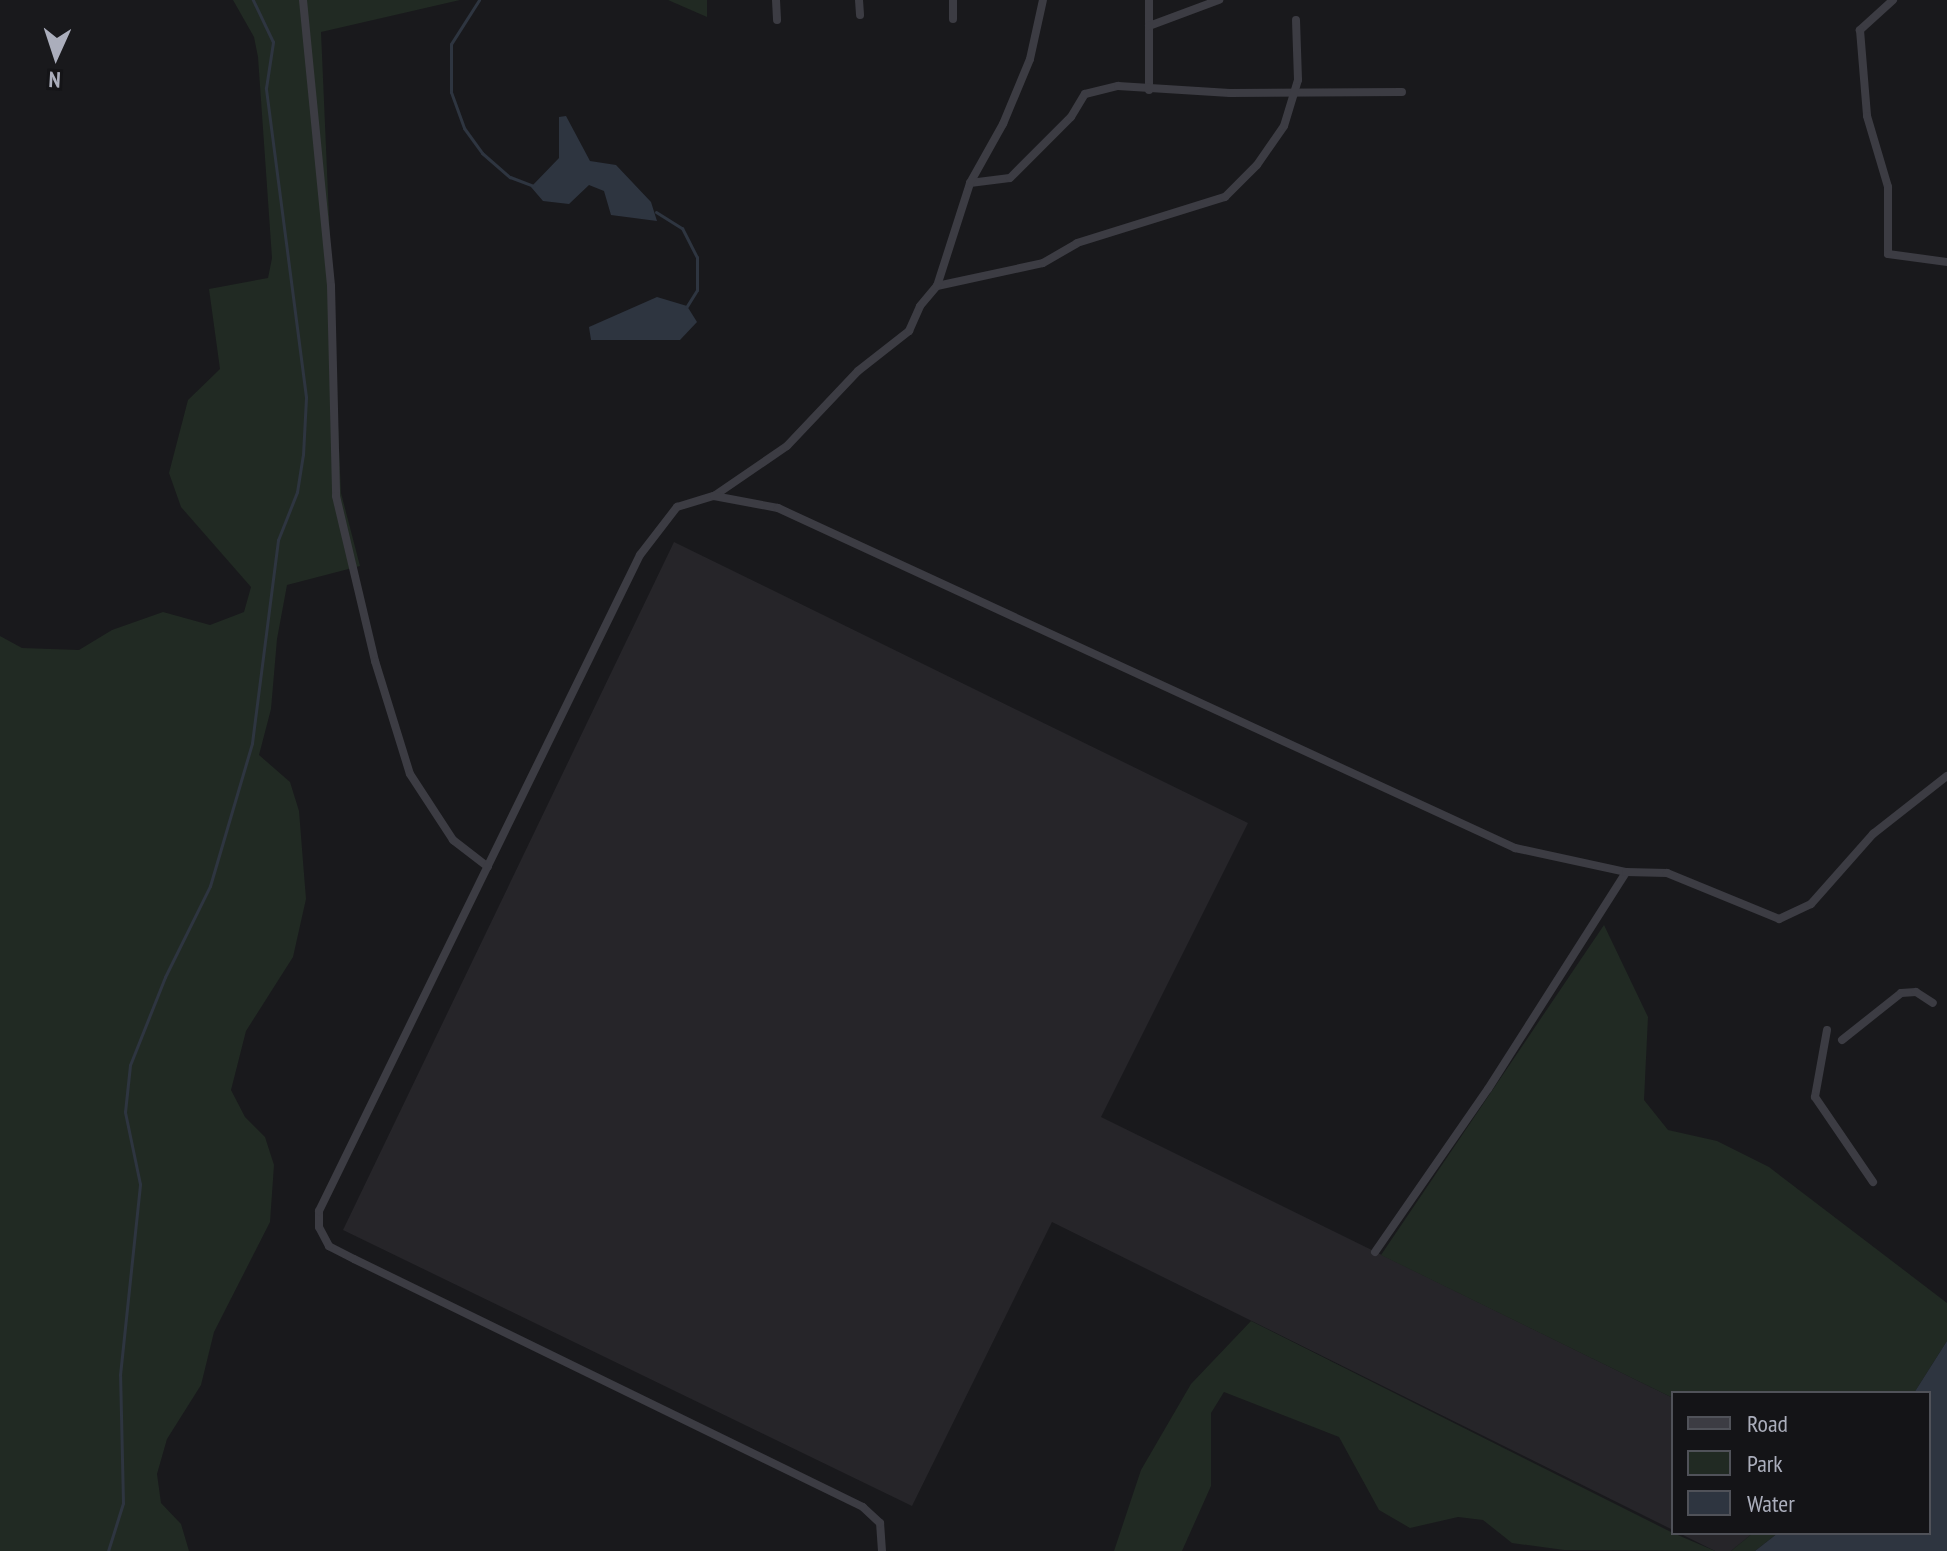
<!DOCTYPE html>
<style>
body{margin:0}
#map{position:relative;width:1947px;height:1551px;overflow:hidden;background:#19191c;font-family:"PT Sans Narrow",sans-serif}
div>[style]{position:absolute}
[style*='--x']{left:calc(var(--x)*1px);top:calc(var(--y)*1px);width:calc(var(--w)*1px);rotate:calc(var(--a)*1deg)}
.built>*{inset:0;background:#262529}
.green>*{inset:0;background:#212a23}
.water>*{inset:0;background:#2e3540}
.stream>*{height:3px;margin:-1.5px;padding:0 1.5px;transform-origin:1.5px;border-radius:1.5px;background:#2e3540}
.minor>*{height:8px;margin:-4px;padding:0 4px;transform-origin:4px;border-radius:4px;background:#3c3c43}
span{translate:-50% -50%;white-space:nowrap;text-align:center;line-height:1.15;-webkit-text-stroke:6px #141417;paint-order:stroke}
.legend{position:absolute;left:1671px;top:1391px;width:260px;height:144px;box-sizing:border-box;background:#141417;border:2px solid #505259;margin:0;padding:10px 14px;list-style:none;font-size:24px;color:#abaebc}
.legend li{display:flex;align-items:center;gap:16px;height:40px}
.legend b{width:40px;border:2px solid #505259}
.north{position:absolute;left:16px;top:16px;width:80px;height:80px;-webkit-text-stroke:6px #141417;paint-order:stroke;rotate:183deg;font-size:22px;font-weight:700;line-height:32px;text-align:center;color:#abaebc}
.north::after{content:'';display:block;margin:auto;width:28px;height:36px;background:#abaebc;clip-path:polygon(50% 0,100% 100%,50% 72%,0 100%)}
</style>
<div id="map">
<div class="built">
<i style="clip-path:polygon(674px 542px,1248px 823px,1101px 1117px,1673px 1398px,1673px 1530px,1052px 1222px,912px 1506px,343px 1230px)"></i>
<i style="clip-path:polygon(1679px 1533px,1753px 1533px,1731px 1551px,1715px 1551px)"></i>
</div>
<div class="green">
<i style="clip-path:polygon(233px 0,460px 0,321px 32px,341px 493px,360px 566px,287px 585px,277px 639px,271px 709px,259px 755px,290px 782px,299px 811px,306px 899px,293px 957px,246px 1031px,231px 1090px,245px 1117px,265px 1137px,274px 1165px,270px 1222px,214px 1332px,201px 1385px,167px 1439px,157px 1474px,161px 1503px,181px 1524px,189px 1551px,0 1551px,0 636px,22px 648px,79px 650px,112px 630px,163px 612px,210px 625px,244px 612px,251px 587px,181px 507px,169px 473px,188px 400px,220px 369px,209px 289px,268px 278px,272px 258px,258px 57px,254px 37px)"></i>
<i style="clip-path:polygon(668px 0,707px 0,707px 17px)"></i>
<i style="clip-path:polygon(1604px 925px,1648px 1017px,1644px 1100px,1668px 1130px,1717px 1141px,1769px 1167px,1947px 1303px,1947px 1341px,1914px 1393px,1673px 1393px,1673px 1398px,1381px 1255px)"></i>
<i style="clip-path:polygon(1251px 1321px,1673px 1533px,1715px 1551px,1564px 1550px,1512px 1543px,1483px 1520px,1458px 1517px,1410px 1528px,1379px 1510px,1339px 1437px,1224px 1392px,1211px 1413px,1211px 1486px,1182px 1551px,1114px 1551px,1141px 1470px,1191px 1384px)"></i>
<i style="clip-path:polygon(1753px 1533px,1778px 1533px,1755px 1551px,1731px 1551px)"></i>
</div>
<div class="water">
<i style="clip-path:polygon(566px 116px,590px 161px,616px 165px,651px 202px,657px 221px,611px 215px,604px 191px,589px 185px,569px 204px,543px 201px,531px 187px,559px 158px,559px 117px)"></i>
<i style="clip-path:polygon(657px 297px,687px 306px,697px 322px,680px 340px,591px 340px,589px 327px)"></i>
<i style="clip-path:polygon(1947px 1341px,1947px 1551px,1755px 1551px,1778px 1533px,1929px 1533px,1929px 1393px,1914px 1393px)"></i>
</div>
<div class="stream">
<i style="--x:479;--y:0;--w:52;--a:122.5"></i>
<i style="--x:451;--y:44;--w:48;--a:90"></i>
<i style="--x:451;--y:92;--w:38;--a:70"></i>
<i style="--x:464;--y:128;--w:31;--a:54"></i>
<i style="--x:482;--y:153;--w:37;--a:41"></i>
<i style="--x:510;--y:177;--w:25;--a:21"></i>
<i style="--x:656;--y:212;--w:31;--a:32"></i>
<i style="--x:682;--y:228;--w:33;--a:63"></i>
<i style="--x:697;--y:257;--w:33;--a:90"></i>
<i style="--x:697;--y:290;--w:19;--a:122"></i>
<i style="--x:108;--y:1551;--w:50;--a:-72.6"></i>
<i style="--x:123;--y:1503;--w:128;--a:-91.3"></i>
<i style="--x:120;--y:1375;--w:192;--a:-84"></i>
<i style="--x:140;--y:1184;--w:74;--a:-101.8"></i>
<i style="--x:125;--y:1112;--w:47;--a:-83.9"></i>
<i style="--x:130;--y:1065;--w:95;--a:-68.3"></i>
<i style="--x:165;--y:977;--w:102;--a:-63.7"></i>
<i style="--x:210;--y:886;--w:149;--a:-73.6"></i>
<i style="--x:252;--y:743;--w:205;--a:-82.7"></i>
<i style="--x:278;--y:540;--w:52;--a:-68.4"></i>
<i style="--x:297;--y:492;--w:37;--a:-81"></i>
<i style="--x:303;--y:455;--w:58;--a:-87"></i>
<i style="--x:306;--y:397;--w:312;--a:-97.4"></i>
<i style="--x:266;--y:88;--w:47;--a:-81.3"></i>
<i style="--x:273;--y:42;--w:47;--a:-115.5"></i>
</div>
<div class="minor">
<i style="--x:303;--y:0;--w:287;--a:84.4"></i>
<i style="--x:331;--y:286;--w:210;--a:88.6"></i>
<i style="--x:336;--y:496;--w:170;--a:76.7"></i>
<i style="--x:375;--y:661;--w:118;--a:72.8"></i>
<i style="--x:410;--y:774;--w:79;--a:56.9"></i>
<i style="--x:453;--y:840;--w:44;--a:37.6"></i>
<i style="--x:776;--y:0;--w:20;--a:87"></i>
<i style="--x:859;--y:0;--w:15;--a:86"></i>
<i style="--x:953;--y:0;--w:19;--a:90"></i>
<i style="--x:1893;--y:0;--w:45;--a:137.7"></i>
<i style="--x:1860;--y:30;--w:86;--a:85.3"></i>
<i style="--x:1867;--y:116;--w:74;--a:73.5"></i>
<i style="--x:1888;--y:187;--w:67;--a:90"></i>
<i style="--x:1888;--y:254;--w:60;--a:7.7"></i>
<i style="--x:1149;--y:26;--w:26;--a:-90"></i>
<i style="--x:1149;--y:90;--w:64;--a:-90"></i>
<i style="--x:1149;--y:26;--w:75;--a:-20.4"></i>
<i style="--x:970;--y:183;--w:40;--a:-7.1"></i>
<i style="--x:1010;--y:178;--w:86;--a:-45"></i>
<i style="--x:1071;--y:117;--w:27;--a:-59"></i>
<i style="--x:1085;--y:94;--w:34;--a:-14"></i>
<i style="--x:1118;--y:86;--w:112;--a:3.6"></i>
<i style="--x:1230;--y:93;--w:172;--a:-0.3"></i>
<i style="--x:937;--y:286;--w:108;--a:-12.2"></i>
<i style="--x:1043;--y:263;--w:39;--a:-30"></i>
<i style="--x:1077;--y:243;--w:155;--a:-17.3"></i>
<i style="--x:1225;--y:197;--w:45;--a:-45"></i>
<i style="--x:1257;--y:165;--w:47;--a:-55.3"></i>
<i style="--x:1284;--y:126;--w:48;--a:-73.1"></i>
<i style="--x:1298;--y:80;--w:60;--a:-91.9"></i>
<i style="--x:714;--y:496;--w:88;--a:-34.4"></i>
<i style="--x:787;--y:446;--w:103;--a:-46.6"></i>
<i style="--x:858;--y:371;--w:65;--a:-38.1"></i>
<i style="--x:909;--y:331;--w:27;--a:-66"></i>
<i style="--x:920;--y:306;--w:26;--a:-50"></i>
<i style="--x:937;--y:286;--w:108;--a:-72.2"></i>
<i style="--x:970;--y:183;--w:68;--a:-60.8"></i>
<i style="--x:1003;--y:124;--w:70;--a:-67.4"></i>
<i style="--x:1030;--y:59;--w:60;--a:-77.6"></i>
<i style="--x:1827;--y:1030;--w:68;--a:100.2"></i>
<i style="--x:1815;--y:1097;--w:103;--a:55.7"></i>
<i style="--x:1842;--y:1040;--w:75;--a:-38.5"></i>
<i style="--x:1901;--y:993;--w:15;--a:-4"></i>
<i style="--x:1916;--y:992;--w:20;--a:33"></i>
<i style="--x:1375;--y:1252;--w:198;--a:-55.3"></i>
<i style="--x:1488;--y:1089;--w:257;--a:-57.5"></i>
<i style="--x:882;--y:1551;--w:28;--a:-94"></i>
<i style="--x:880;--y:1523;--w:23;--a:-137"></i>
<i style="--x:863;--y:1507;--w:566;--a:-154.02"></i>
<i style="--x:354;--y:1259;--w:28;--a:-153"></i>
<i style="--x:329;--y:1246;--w:21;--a:-118"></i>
<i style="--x:319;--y:1227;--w:16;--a:-90"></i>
<i style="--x:319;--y:1211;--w:730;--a:-63.93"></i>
<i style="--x:640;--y:555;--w:61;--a:-52.4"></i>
<i style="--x:677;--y:507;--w:39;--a:-17"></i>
<i style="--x:714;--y:496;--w:65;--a:10.6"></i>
<i style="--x:778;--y:508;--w:812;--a:24.77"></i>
<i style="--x:1515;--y:848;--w:114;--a:12.2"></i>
<i style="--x:1626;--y:872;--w:41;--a:1.4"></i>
<i style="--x:1667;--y:873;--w:121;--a:22.3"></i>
<i style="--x:1779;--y:919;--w:35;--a:-25"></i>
<i style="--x:1811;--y:904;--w:94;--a:-48.5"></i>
<i style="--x:1873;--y:834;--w:94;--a:-38.1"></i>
</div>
<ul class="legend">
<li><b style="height:10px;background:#3c3c43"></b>Road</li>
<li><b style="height:22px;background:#212a23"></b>Park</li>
<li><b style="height:22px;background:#2e3540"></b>Water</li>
</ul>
<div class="north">N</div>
</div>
